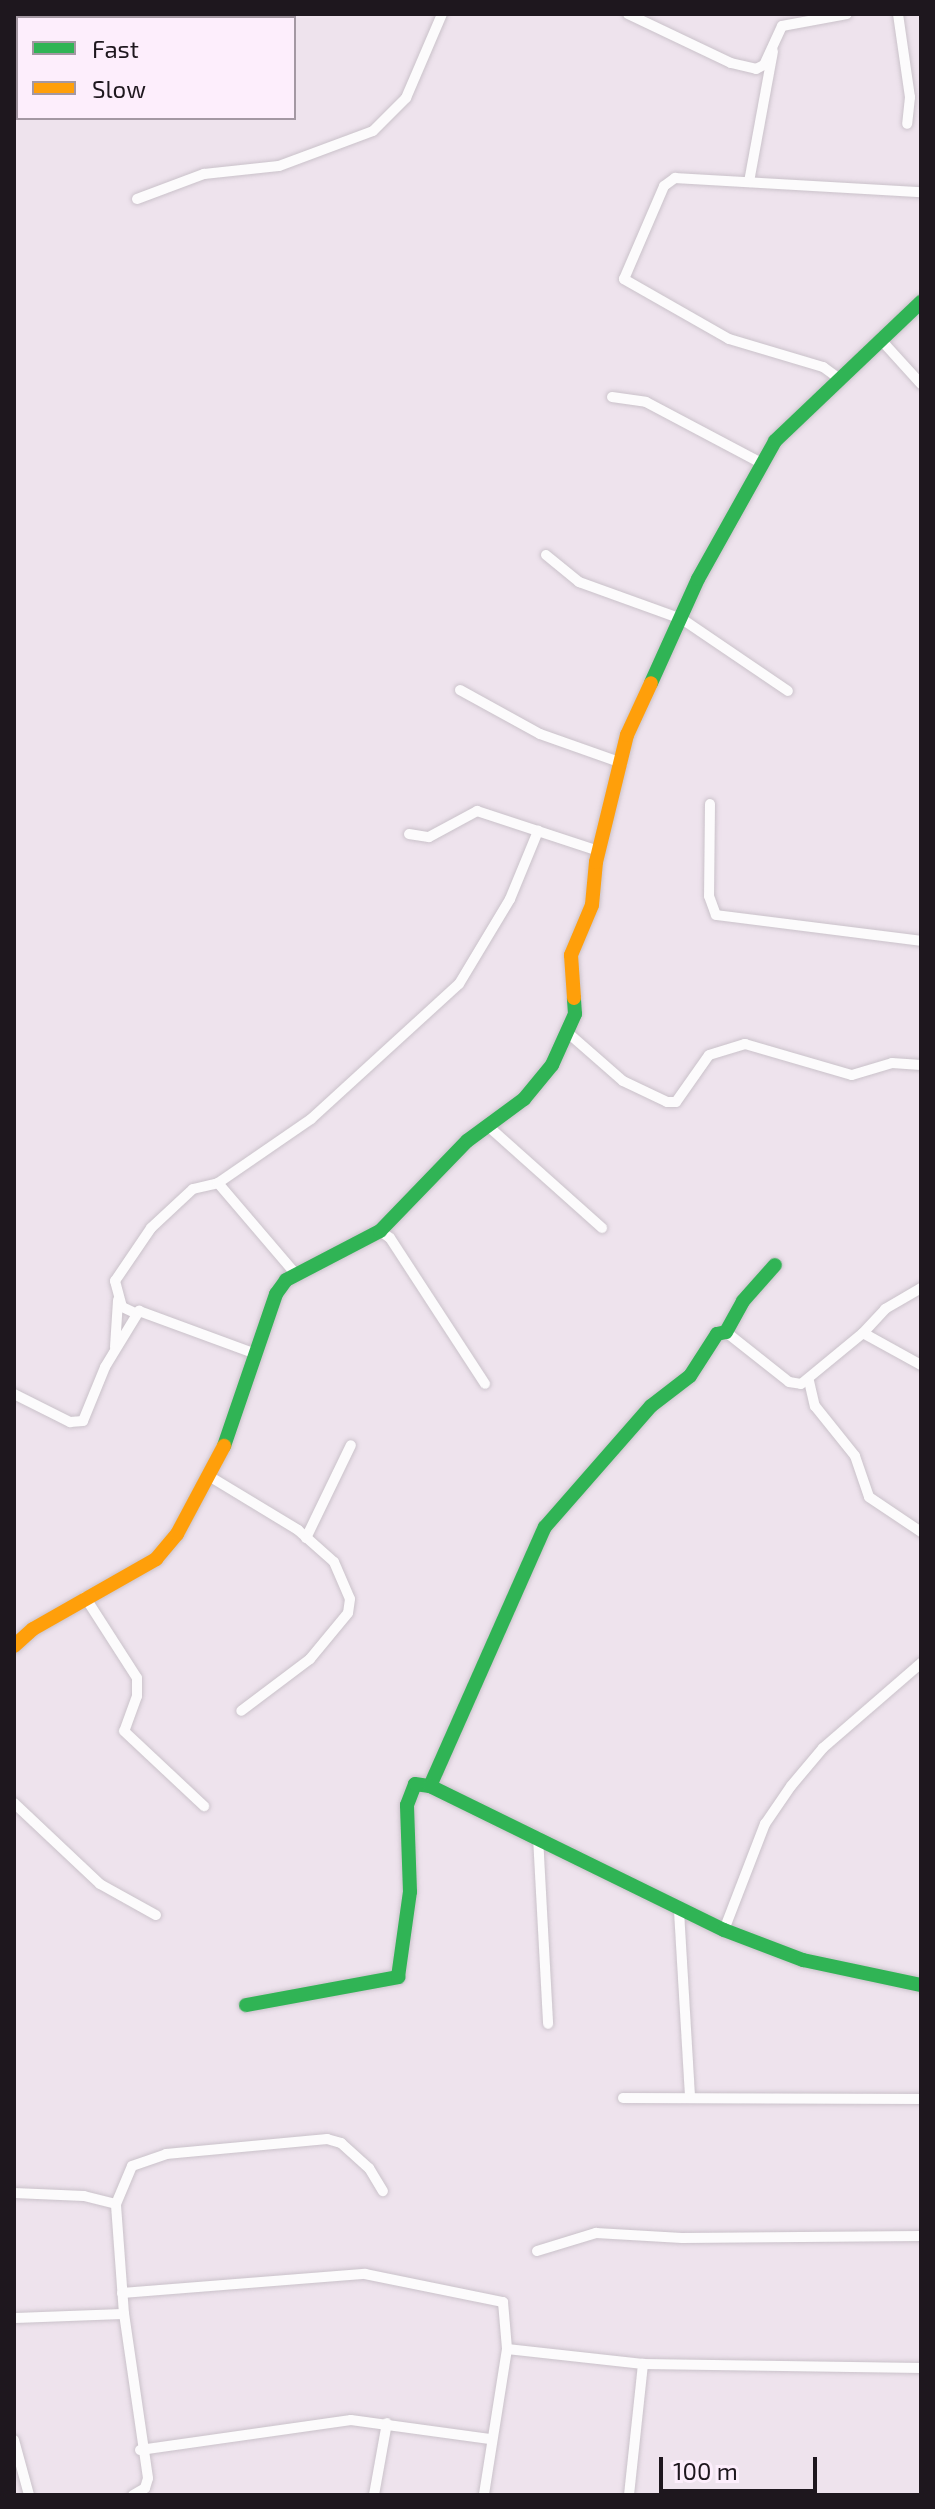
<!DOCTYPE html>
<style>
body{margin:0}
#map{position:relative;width:935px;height:2509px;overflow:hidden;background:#eee3ed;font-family:"Exo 2",sans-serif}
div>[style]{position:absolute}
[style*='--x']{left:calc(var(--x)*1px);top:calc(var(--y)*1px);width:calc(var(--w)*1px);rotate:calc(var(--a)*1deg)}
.roads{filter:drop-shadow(0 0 2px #cac2ca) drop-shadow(0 0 2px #cac2ca)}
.street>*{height:10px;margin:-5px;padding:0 5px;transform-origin:5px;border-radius:5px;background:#fcfbfc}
.fast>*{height:14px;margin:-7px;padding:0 7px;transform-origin:7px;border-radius:7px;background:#30b455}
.slow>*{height:14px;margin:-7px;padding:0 7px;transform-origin:7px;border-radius:7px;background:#ff9f0a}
span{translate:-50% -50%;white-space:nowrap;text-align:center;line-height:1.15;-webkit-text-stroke:6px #fdeefc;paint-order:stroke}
.frame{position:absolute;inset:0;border:16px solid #1e171e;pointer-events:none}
.legend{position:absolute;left:16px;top:16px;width:280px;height:104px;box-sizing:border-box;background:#fdeefc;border:2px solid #a498a3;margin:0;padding:10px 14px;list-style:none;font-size:24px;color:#1e171e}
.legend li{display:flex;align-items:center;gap:16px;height:40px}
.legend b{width:40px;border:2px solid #a498a3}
.scale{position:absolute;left:659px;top:2457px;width:158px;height:36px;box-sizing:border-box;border:4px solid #1e171e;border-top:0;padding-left:10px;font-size:24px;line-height:28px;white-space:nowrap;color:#1e171e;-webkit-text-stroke:6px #fdeefc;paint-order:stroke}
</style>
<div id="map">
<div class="roads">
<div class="street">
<i style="--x:628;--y:14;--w:114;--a:25.4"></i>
<i style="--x:731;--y:63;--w:26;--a:13"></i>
<i style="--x:756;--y:69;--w:9;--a:-27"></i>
<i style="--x:764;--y:65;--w:43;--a:-65.2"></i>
<i style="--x:782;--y:26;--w:66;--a:-10.5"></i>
<i style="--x:898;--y:14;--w:84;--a:81.8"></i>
<i style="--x:910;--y:97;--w:27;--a:96"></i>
<i style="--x:749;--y:182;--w:133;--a:-79.6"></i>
<i style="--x:137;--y:199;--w:72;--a:-20.5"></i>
<i style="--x:204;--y:174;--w:75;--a:-6.1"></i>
<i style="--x:279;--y:166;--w:100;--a:-20.4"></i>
<i style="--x:373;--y:131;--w:47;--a:-45"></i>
<i style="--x:406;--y:98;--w:91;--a:-66.8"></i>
<i style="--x:882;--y:341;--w:58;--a:47.8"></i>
<i style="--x:841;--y:380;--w:22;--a:-144"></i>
<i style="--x:823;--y:367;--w:98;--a:-163.4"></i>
<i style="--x:729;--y:339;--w:121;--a:-150.3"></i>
<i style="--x:624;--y:279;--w:101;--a:-66.7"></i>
<i style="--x:664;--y:186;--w:14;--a:-36"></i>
<i style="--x:675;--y:178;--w:246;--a:3.3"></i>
<i style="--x:612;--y:397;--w:34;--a:8"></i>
<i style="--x:646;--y:402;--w:132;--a:27.9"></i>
<i style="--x:546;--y:555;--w:43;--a:39.3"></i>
<i style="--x:579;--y:582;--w:109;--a:19.8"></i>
<i style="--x:682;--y:619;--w:128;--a:34.2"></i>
<i style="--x:460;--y:690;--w:91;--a:28.8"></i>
<i style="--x:540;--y:734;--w:87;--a:19.5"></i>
<i style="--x:710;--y:804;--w:92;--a:90.6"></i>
<i style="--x:709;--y:896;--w:20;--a:70"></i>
<i style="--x:716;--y:915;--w:207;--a:7.2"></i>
<i style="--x:409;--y:834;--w:20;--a:9"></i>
<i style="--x:429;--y:837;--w:55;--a:-28.4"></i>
<i style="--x:477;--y:811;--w:128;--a:18.2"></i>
<i style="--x:567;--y:1032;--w:74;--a:41.2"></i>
<i style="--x:623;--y:1081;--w:49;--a:25.5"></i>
<i style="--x:667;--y:1102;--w:9;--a:0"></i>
<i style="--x:676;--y:1102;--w:57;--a:-54.9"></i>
<i style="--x:709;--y:1055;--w:38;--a:-17"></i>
<i style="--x:745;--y:1044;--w:111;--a:16.2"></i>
<i style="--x:852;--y:1075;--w:42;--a:-16.7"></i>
<i style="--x:892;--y:1063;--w:29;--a:4"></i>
<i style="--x:488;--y:1126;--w:153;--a:41.8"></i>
<i style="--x:218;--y:1183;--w:118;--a:49.5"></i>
<i style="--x:380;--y:1231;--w:12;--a:35"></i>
<i style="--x:390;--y:1238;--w:174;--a:56.9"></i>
<i style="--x:135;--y:1313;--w:14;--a:-155"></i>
<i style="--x:122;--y:1307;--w:27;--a:-105"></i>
<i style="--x:115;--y:1281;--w:64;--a:-55.8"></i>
<i style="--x:151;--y:1228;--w:57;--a:-42.9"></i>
<i style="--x:193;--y:1189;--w:26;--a:-13"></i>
<i style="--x:218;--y:1183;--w:113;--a:-34.5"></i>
<i style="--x:311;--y:1119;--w:200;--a:-42.4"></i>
<i style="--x:459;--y:984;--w:99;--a:-59"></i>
<i style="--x:510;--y:899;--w:74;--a:-67.6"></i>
<i style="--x:726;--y:1332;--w:80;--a:38.4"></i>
<i style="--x:789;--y:1382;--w:12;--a:9"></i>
<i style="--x:801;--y:1384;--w:80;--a:-39.4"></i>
<i style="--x:863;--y:1333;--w:66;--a:28.9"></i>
<i style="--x:863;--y:1333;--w:33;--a:-47"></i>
<i style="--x:885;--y:1309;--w:42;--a:-30.3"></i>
<i style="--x:115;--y:1347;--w:47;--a:-86.3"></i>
<i style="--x:809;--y:1381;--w:26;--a:77"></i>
<i style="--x:815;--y:1406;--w:64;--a:51.3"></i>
<i style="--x:855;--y:1456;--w:43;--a:71.1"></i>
<i style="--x:869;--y:1497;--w:63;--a:33.9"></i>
<i style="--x:14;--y:1394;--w:63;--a:26.6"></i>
<i style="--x:70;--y:1422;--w:13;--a:-4"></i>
<i style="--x:83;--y:1421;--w:58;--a:-67.8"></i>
<i style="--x:105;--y:1367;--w:66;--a:-58.7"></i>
<i style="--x:139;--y:1311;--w:125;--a:20.2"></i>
<i style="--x:209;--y:1476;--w:104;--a:31.2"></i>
<i style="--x:298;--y:1530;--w:48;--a:41.6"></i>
<i style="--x:334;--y:1562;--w:40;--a:66.6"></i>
<i style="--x:350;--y:1599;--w:14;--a:98"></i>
<i style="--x:348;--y:1613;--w:60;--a:129.6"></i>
<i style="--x:310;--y:1659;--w:86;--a:143"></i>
<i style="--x:306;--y:1538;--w:103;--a:-64.2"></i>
<i style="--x:85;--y:1597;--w:96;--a:57.3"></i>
<i style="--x:137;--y:1678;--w:18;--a:90"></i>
<i style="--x:137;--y:1696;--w:37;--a:110"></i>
<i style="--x:124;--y:1731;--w:110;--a:43.2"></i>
<i style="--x:14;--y:1803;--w:118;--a:43.3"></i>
<i style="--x:100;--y:1884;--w:64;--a:29"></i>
<i style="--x:538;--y:1837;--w:187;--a:86.9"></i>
<i style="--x:679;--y:1911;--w:187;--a:86.6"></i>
<i style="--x:724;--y:1930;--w:114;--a:-68.9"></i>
<i style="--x:765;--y:1824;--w:46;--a:-55.6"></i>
<i style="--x:791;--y:1786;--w:50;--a:-49.9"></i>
<i style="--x:823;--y:1748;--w:130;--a:-40.9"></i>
<i style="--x:623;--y:2098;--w:298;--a:0.2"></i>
<i style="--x:14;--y:2193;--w:70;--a:2.5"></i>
<i style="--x:84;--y:2196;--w:33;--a:14"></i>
<i style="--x:537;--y:2251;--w:62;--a:-17"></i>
<i style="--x:596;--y:2233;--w:86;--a:3.3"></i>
<i style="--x:682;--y:2238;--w:239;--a:-0.5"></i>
<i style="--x:122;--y:2293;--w:244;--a:-4.5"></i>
<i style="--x:365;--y:2274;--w:141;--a:11.5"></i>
<i style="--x:503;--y:2302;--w:47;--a:85.1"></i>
<i style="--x:507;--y:2349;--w:148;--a:99"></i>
<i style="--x:14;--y:2318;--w:110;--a:-2.1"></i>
<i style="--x:507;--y:2349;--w:137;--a:6.3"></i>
<i style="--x:643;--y:2364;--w:278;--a:0.8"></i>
<i style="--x:14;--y:2440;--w:57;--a:74.7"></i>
<i style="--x:140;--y:2450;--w:213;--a:-8.1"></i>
<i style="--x:351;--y:2420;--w:140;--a:7.8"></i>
<i style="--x:133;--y:2495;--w:14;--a:-30"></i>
<i style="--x:145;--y:2488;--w:10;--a:-73"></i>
<i style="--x:148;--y:2478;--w:166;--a:-98.3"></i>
<i style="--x:124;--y:2314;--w:110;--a:-94.2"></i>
<i style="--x:116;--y:2204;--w:41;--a:-67.2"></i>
<i style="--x:132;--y:2166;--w:36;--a:-19"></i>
<i style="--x:166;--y:2154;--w:162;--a:-5.3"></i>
<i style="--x:327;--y:2139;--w:15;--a:16"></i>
<i style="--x:341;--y:2143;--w:38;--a:42"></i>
<i style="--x:369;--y:2168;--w:27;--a:59"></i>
<i style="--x:374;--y:2495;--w:73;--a:-79.8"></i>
<i style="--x:629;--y:2495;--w:132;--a:-83.9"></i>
</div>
<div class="fast">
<i style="--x:651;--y:683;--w:114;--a:-65.7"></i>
<i style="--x:698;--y:579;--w:158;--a:-60.8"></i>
<i style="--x:775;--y:441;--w:202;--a:-43.6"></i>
<i style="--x:224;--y:1446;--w:161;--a:-71.1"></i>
<i style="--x:276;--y:1294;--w:17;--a:-54"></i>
<i style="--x:286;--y:1280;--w:106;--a:-27.5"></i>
<i style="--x:380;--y:1231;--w:125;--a:-46"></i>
<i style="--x:467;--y:1141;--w:71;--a:-36.4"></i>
<i style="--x:524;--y:1099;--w:44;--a:-50.5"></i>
<i style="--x:552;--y:1065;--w:56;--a:-65.7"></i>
<i style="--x:575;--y:1014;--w:16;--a:-94"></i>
<i style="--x:430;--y:1786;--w:283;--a:-66.1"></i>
<i style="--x:545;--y:1527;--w:161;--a:-48.8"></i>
<i style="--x:651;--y:1406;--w:49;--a:-37.6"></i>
<i style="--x:690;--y:1376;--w:50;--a:-57.3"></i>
<i style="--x:717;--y:1334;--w:9;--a:-13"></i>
<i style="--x:726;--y:1332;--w:35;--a:-61"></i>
<i style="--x:743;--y:1301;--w:48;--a:-48.4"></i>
<i style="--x:246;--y:2005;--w:155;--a:-10.4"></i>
<i style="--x:398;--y:1977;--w:86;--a:-82"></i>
<i style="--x:410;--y:1892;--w:87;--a:-92"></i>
<i style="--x:407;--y:1805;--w:22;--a:-69"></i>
<i style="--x:415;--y:1784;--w:15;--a:8"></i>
<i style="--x:430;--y:1786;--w:327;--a:26.1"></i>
<i style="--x:724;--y:1930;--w:85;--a:20.8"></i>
<i style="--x:803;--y:1960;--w:121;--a:12"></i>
</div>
<div class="slow">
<i style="--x:574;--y:998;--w:43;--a:-94"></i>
<i style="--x:571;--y:955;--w:54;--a:-67.2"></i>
<i style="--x:592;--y:905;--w:43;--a:-84.7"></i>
<i style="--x:596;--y:862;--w:131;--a:-76.3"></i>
<i style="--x:627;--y:735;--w:57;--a:-65.2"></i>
<i style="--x:14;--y:1646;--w:25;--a:-42"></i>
<i style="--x:33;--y:1629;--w:142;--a:-29.6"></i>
<i style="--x:156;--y:1559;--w:33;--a:-50"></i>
<i style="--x:177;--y:1534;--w:100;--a:-61.9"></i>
</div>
</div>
<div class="frame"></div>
<ul class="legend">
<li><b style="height:10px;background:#30b455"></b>Fast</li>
<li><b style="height:10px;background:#ff9f0a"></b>Slow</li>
</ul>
<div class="scale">100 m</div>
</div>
